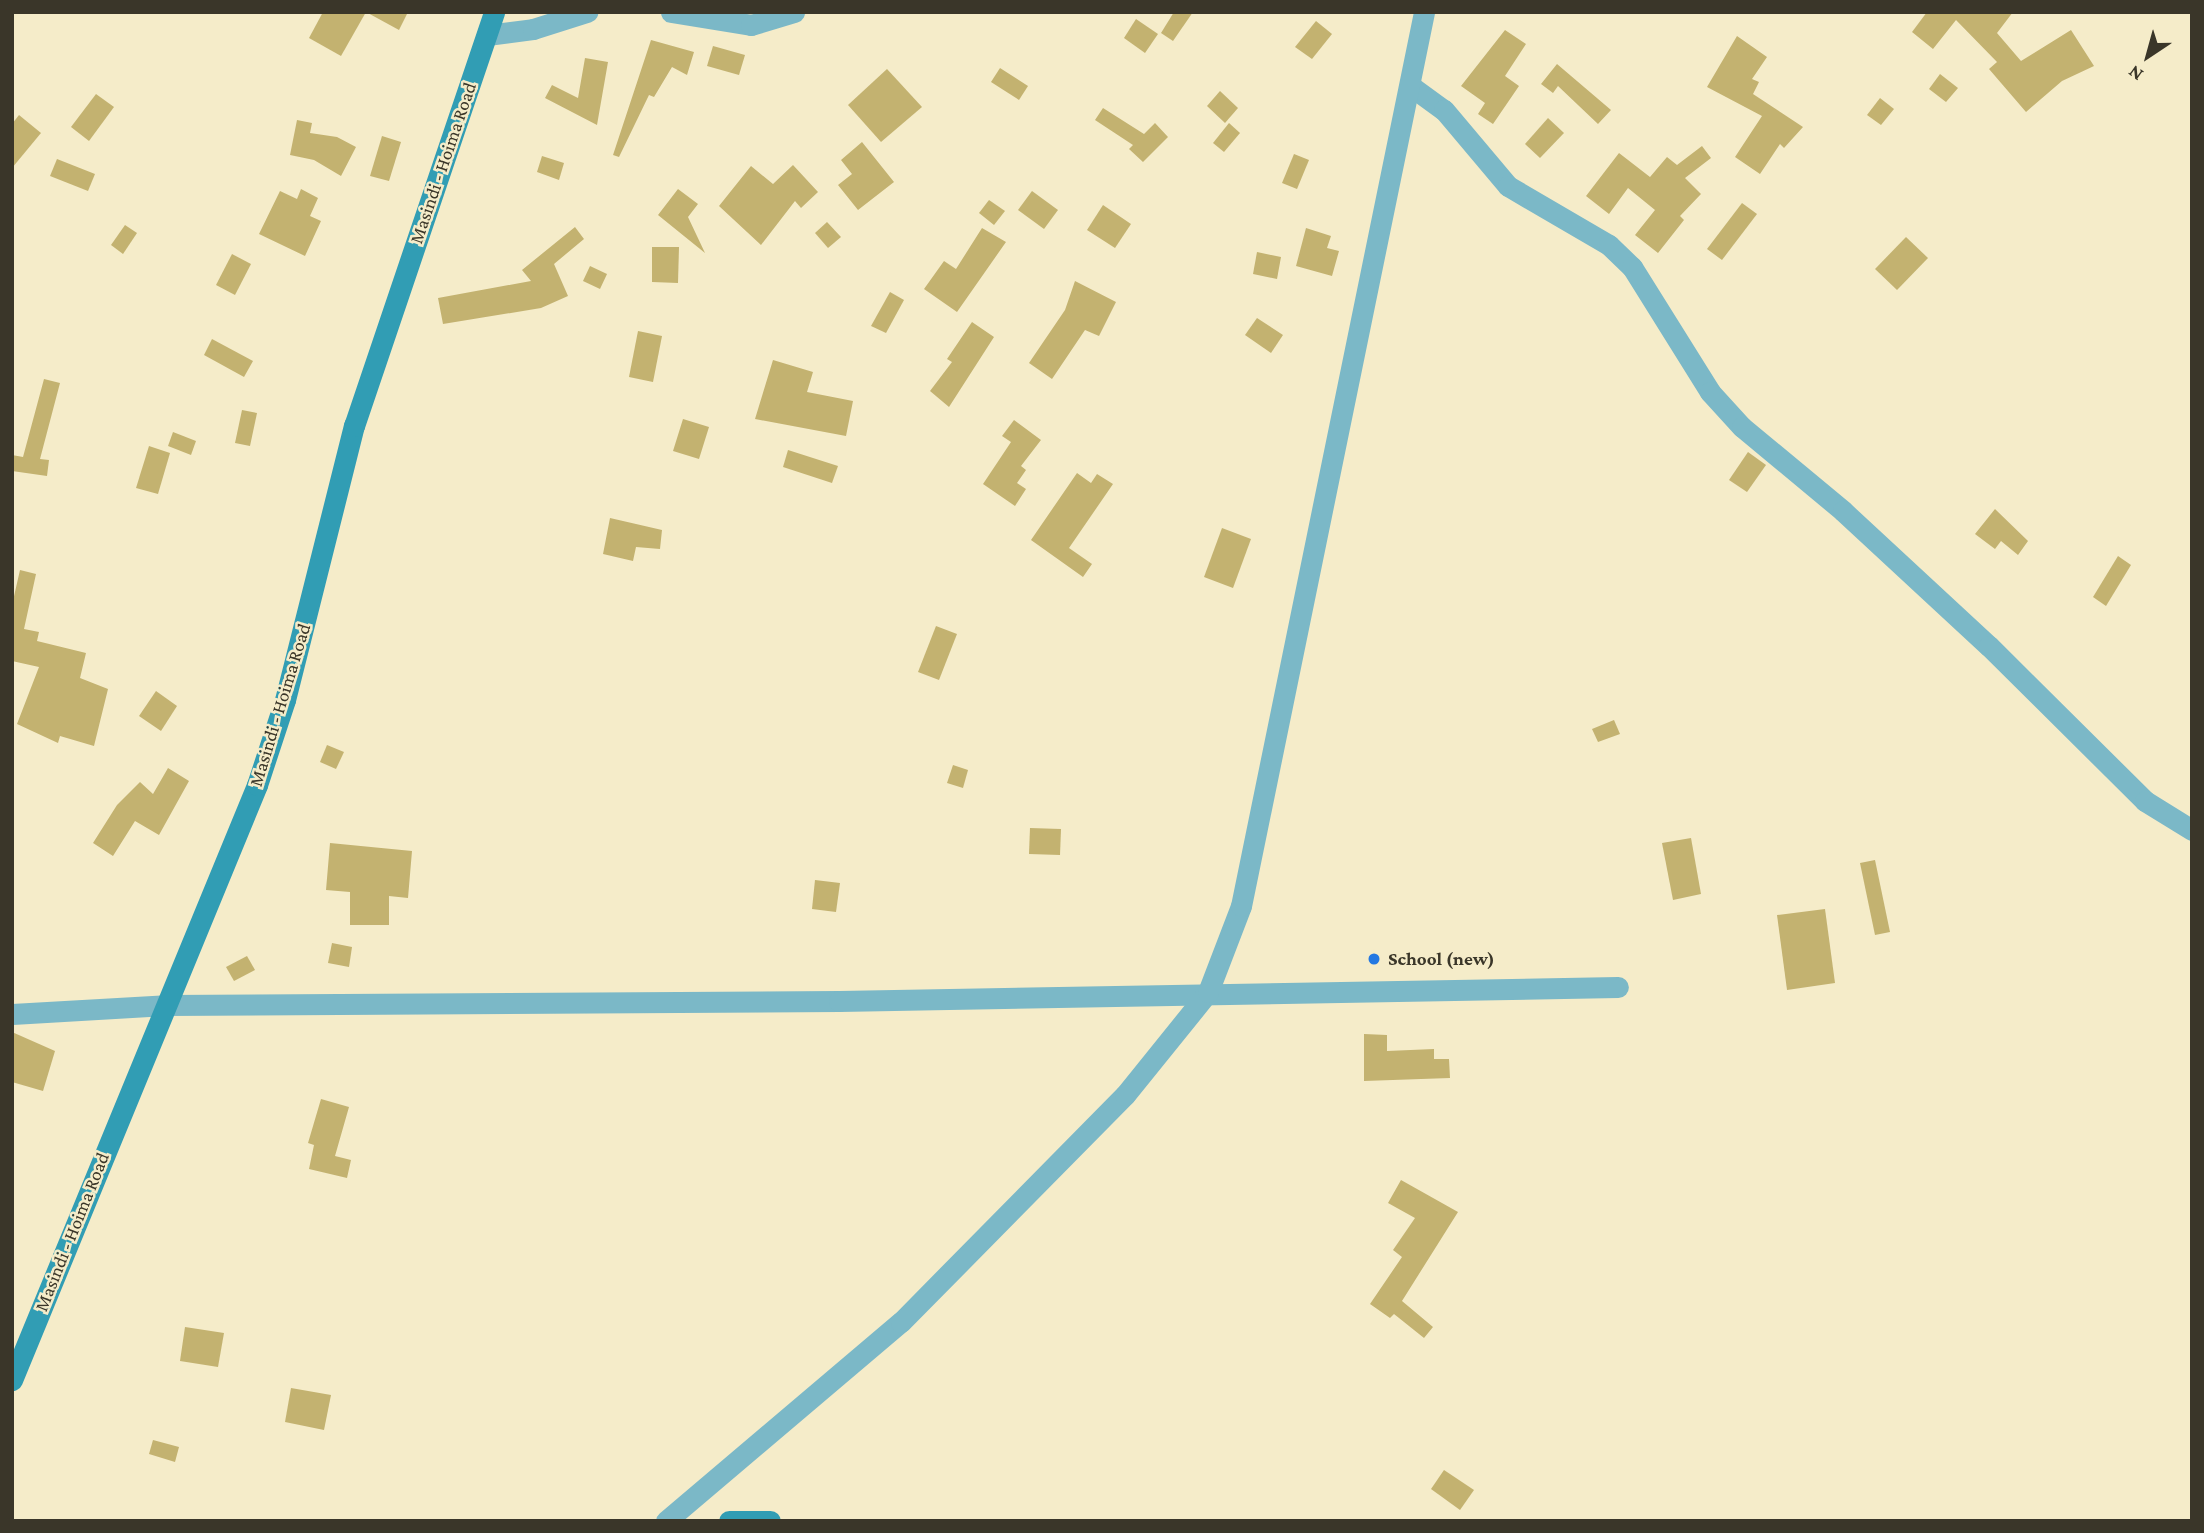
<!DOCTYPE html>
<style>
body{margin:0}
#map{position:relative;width:2204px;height:1533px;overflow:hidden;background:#f5ecc9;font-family:"Crimson Pro",serif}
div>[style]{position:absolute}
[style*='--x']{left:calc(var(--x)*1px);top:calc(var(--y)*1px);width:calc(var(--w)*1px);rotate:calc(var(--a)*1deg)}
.building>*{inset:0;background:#c3b270}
.street>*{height:21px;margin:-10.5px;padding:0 10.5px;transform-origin:10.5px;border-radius:10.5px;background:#7bb8c7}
.secondary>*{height:21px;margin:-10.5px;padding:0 10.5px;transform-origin:10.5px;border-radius:10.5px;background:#319db4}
.dots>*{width:19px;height:19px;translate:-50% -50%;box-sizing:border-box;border:4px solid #f5ecc9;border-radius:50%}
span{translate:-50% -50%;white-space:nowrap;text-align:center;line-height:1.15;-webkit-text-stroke:5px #f5ecc9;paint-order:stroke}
.street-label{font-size:19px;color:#3a3629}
.poi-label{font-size:19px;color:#3a3629;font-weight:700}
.left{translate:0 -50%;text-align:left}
.frame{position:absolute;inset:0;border:14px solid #3a3629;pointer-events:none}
.north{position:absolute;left:2113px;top:21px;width:70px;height:70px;-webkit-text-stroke:5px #f5ecc9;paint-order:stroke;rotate:216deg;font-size:19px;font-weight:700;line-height:28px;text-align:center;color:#3a3629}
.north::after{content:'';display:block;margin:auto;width:24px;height:32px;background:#3a3629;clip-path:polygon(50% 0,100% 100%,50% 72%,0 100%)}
</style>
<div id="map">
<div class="building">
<i style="clip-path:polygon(323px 12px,366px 12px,341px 56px,309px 38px)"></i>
<i style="clip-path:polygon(366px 12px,408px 12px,399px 30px)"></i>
<i style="clip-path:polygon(1174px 12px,1193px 12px,1173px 41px,1161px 33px)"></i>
<i style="clip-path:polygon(1927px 12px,2013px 12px,1997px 33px,2021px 61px,2071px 30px,2094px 66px,2062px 81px,2026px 112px,1989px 69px,1997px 62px,1956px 20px,1933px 49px,1912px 32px)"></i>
<i style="clip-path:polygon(1136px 19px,1158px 34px,1145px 53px,1124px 38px)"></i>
<i style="clip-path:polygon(1316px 21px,1332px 34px,1312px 59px,1295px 47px)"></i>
<i style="clip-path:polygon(1505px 30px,1526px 44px,1505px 76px,1519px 86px,1493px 124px,1478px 114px,1485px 103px,1461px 86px)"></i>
<i style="clip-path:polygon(1737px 36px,1767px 57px,1752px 79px,1759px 82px,1753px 94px,1803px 127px,1784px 148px,1780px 144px,1760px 174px,1735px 157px,1762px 116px,1707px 87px)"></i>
<i style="clip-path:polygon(651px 40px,694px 52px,687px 75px,672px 67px,654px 97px,649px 95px,619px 157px,613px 155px)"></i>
<i style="clip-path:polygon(713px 46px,745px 55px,739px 75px,707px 66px)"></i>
<i style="clip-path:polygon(585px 58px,608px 62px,597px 125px,545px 98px,552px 85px,578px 98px)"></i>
<i style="clip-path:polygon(1557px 64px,1611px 110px,1598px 124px,1558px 86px,1553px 93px,1541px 84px)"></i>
<i style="clip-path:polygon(1000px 68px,1028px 86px,1019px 100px,991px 82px)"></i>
<i style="clip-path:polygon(887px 69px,922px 107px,881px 142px,848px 105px)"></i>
<i style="clip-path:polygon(1940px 74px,1958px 88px,1946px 102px,1929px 89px)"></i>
<i style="clip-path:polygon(1220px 91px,1238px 108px,1225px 123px,1207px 106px)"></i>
<i style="clip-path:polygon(96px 94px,114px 107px,89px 141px,71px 127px)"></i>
<i style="clip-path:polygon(1880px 98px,1894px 109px,1881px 125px,1867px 115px)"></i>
<i style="clip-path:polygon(1103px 108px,1144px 134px,1155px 123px,1168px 137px,1143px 162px,1129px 149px,1133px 145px,1095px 120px)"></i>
<i style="clip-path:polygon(19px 115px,41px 133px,12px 168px,12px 124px)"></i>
<i style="clip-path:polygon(1548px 118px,1564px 133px,1540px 158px,1525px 144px)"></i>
<i style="clip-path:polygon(297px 120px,312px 123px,310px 133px,337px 137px,356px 147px,341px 176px,314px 160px,290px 155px)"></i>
<i style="clip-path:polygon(1229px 123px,1240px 133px,1224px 152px,1213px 143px)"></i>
<i style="clip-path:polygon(382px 136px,401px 142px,389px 181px,370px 176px)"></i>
<i style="clip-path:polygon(862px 142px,894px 182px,858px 210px,838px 185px,852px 174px,841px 160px)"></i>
<i style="clip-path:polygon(1702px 146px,1711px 158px,1685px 178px,1701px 194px,1680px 216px,1684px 220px,1658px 253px,1635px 235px,1655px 210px,1628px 188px,1609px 214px,1586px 196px,1619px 153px,1650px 177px,1667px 157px,1677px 165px)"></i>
<i style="clip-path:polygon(1294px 154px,1309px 160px,1297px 189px,1282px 183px)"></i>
<i style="clip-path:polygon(542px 156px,564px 163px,559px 180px,537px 172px)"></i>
<i style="clip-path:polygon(57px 159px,95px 174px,88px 191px,50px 176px)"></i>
<i style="clip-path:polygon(793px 165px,818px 192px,801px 208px,795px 201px,761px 245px,719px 206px,751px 166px,773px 184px)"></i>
<i style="clip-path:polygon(301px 189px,318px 198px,310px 216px,321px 221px,305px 256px,259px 234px,280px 191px,297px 199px)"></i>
<i style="clip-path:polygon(678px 189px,698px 204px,688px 217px,705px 253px,658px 215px)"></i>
<i style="clip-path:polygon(1032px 191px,1058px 210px,1044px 229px,1018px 210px)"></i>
<i style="clip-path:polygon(989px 200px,1005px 211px,994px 225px,979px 213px)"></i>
<i style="clip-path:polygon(1742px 203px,1757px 214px,1722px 260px,1707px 249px)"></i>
<i style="clip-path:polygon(1103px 205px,1131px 224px,1115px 248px,1087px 230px)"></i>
<i style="clip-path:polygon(827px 222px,841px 237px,828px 248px,815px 233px)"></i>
<i style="clip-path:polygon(125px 225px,137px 233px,123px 254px,111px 245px)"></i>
<i style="clip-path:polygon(575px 227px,584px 239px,554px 264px,568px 296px,541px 308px,443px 324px,438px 298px,531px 281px,522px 270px)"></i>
<i style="clip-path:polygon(982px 228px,1006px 242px,957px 312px,924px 289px,944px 261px,956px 269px)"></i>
<i style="clip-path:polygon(1306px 228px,1331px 236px,1327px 248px,1339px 251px,1332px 276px,1296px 266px)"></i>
<i style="clip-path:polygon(1906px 237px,1928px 258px,1897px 290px,1875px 269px)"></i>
<i style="clip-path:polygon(652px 247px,679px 247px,678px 283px,652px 282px)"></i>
<i style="clip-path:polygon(1257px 252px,1281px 257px,1277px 279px,1253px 274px)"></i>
<i style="clip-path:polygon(232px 254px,251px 264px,235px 295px,216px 285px)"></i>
<i style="clip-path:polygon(590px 266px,607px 274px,600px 289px,583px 281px)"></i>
<i style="clip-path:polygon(1075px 281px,1116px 302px,1099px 336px,1085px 330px,1052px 379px,1029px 363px,1065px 310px)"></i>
<i style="clip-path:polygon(890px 292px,904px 300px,886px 333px,871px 326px)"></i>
<i style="clip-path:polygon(1257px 318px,1283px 335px,1271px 353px,1245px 335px)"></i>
<i style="clip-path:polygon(972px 322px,994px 337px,949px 407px,930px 391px,952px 362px,947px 359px)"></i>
<i style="clip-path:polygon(638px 331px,662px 336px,653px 382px,629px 377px)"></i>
<i style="clip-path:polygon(212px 339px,253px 361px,244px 377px,204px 355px)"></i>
<i style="clip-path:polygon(773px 360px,813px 372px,807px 392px,853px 401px,846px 436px,755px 419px)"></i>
<i style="clip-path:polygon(44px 379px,60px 383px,40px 459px,49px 460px,47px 476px,12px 471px,12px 455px,23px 457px)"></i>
<i style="clip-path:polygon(242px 410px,257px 413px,250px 446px,235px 443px)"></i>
<i style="clip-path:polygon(683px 419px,709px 427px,699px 459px,673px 451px)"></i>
<i style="clip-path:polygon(1014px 420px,1041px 440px,1021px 466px,1026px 470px,1017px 483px,1026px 489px,1015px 506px,983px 484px,1011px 442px,1002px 436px)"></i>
<i style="clip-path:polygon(173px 432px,196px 441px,191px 455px,168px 446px)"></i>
<i style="clip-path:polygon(149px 446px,170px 453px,158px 494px,136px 488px)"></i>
<i style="clip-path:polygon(788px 450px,838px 466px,832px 483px,783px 467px)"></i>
<i style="clip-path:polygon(1748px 452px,1766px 465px,1747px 492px,1729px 480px)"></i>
<i style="clip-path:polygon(1077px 473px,1091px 483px,1097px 474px,1113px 484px,1069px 548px,1092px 564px,1083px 577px,1031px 540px)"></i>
<i style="clip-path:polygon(1995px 509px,2028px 541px,2018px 555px,2001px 541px,1995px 549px,1975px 534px)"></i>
<i style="clip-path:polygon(610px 518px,662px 530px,660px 549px,636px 547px,633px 561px,603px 554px)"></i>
<i style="clip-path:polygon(1222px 528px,1251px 539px,1233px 588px,1204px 577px)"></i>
<i style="clip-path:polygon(2118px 556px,2131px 565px,2106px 606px,2093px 597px)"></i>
<i style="clip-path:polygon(20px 570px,36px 574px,24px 629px,39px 632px,37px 641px,86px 653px,80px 678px,108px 689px,94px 746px,60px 736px,58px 743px,17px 724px,39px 667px,12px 661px,12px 605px)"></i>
<i style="clip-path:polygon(936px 626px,957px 634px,939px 680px,918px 672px)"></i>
<i style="clip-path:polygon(156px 691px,177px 706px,161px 731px,139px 716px)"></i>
<i style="clip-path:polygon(1614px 720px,1620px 734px,1598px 742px,1592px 729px)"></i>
<i style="clip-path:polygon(327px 745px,344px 752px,336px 769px,320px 762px)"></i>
<i style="clip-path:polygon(953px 765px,968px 770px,963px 788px,947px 783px)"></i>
<i style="clip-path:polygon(168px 768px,189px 781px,159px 835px,135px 821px,113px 856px,93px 843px,117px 805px,140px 782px,153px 794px)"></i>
<i style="clip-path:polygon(1030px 828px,1061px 829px,1060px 855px,1029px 854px)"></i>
<i style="clip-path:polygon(1691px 838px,1701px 894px,1673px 900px,1662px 843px)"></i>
<i style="clip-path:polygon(330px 843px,412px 851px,408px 898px,389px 896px,389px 925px,350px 925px,350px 892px,326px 890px)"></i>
<i style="clip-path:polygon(1875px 860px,1890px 932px,1875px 935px,1860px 863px)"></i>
<i style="clip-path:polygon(815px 880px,840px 883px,836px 912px,812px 909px)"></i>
<i style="clip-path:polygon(1825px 909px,1835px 983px,1787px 990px,1777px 915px)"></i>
<i style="clip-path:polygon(332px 943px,352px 947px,349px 967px,328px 963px)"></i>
<i style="clip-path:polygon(247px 956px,255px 970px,234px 981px,226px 967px)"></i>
<i style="clip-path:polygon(12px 1032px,55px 1051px,43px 1091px,12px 1082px)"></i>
<i style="clip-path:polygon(1364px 1034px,1387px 1035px,1387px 1051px,1434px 1049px,1434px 1059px,1449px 1059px,1450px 1078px,1364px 1081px)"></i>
<i style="clip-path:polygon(321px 1099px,349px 1107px,335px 1156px,351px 1160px,347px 1178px,309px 1169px,314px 1145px,308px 1143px)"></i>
<i style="clip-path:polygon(1401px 1180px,1458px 1212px,1402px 1301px,1433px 1327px,1424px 1338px,1394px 1314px,1390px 1318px,1370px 1304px,1402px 1257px,1393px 1250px,1415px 1218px,1388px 1203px)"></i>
<i style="clip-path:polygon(185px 1327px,224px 1333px,218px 1367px,180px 1361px)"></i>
<i style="clip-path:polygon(291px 1388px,331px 1395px,324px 1430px,285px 1422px)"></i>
<i style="clip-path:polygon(153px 1440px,179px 1447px,175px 1462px,149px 1454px)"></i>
<i style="clip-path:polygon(1444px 1470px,1474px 1490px,1460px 1510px,1431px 1489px)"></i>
</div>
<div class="street">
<i style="--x:671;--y:12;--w:81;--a:9.2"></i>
<i style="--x:751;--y:25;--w:45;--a:-16.8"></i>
<i style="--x:487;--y:35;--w:46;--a:-7.4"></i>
<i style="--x:533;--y:29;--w:57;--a:-17.5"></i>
<i style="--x:1412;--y:87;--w:39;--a:36"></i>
<i style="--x:1444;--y:110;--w:99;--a:49.9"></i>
<i style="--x:1508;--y:186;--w:117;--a:30.3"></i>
<i style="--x:1609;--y:245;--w:32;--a:44"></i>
<i style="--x:1632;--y:267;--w:147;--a:58"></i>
<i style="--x:1710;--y:392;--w:47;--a:47.6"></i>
<i style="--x:1742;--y:427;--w:131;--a:39.7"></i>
<i style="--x:1843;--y:511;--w:199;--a:42.8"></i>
<i style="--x:1989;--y:646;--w:220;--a:44.8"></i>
<i style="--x:2145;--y:801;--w:55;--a:31.7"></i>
<i style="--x:12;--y:1014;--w:154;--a:-3.3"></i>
<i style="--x:166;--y:1005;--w:673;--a:-0.34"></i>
<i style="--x:839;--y:1001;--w:779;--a:-1.03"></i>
<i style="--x:666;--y:1521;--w:308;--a:-40.3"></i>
<i style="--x:901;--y:1322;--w:319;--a:-45.4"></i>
<i style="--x:1125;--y:1095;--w:132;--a:-51.1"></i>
<i style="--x:1208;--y:992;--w:92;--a:-69"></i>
<i style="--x:1241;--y:906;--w:913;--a:-78.43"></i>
</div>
<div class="secondary">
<i style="--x:12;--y:1380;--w:643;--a:-67.62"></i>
<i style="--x:257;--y:785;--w:89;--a:-71.8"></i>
<i style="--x:285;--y:700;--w:283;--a:-75.9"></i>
<i style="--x:354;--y:426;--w:437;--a:-71.3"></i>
<i style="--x:729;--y:1521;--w:41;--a:0"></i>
</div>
<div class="dots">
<i style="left:1374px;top:959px;background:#2378e2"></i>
</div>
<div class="street-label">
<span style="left:443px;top:163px;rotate:-71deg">Masindi - Hoima Road</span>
<span style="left:280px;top:705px;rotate:-73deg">Masindi - Hoima Road</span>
<span style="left:72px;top:1232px;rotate:-68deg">Masindi - Hoima Road</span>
</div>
<div class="poi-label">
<span class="left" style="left:1388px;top:959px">School (new)</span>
</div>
<div class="frame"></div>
<div class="north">N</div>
</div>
